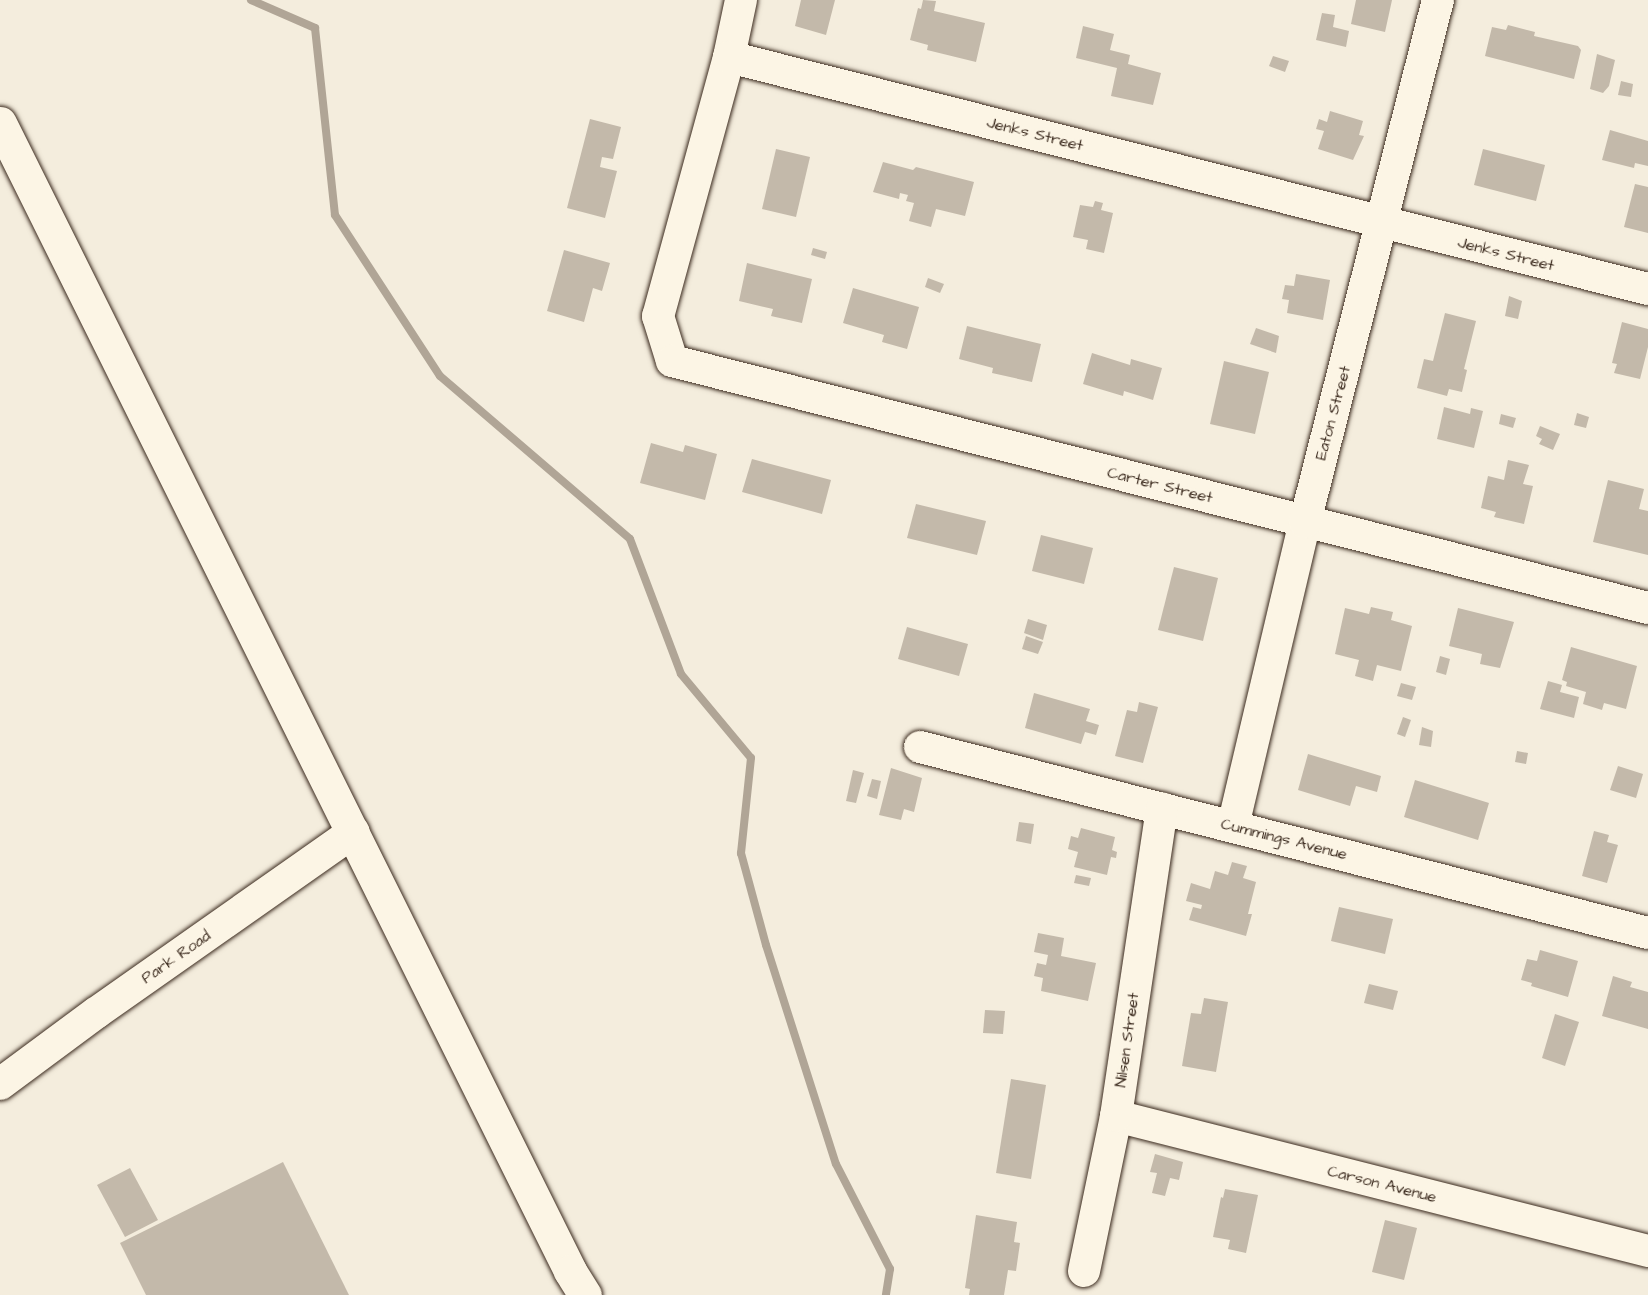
<!DOCTYPE html>
<style>
body{margin:0}
#map{position:relative;width:1648px;height:1295px;overflow:hidden;background:#f4eddd;font-family:"Architects Daughter",sans-serif}
div>[style]{position:absolute}
[style*='--x']{left:calc(var(--x)*1px);top:calc(var(--y)*1px);width:calc(var(--w)*1px);rotate:calc(var(--a)*1deg)}
.stream>*{height:8px;margin:-4px;padding:0 4px;transform-origin:4px;border-radius:4px;background:#b0a596}
.building>*{inset:0;background:#c3b9aa}
.roads{filter:drop-shadow(0 0 2px #3b2a1e) drop-shadow(0 0 2px #3b2a1e)}
.street>*{height:32px;margin:-16px;padding:0 16px;transform-origin:16px;border-radius:16px;background:#fcf5e5}
.secondary>*{height:33px;margin:-16.5px;padding:0 16.5px;transform-origin:16.5px;border-radius:16.5px;background:#fcf5e5}
span{translate:-50% -50%;white-space:nowrap;text-align:center;line-height:1.15;-webkit-text-stroke:5px #fcf5e5;paint-order:stroke}
.street-label{font-size:16px;color:#3b2a1e}
</style>
<div id="map">
<div class="stream">
<i style="--x:251;--y:0;--w:70;--a:23.6"></i>
<i style="--x:315;--y:28;--w:188;--a:83.9"></i>
<i style="--x:335;--y:215;--w:192;--a:56.9"></i>
<i style="--x:440;--y:376;--w:250;--a:40.6"></i>
<i style="--x:630;--y:539;--w:144;--a:69.3"></i>
<i style="--x:681;--y:674;--w:109;--a:50.2"></i>
<i style="--x:751;--y:758;--w:96;--a:96"></i>
<i style="--x:741;--y:853;--w:95;--a:74.8"></i>
<i style="--x:766;--y:945;--w:230;--a:72.3"></i>
<i style="--x:836;--y:1164;--w:118;--a:62.8"></i>
<i style="--x:890;--y:1269;--w:26;--a:99"></i>
</div>
<div class="building">
<i style="clip-path:polygon(801px 0,835px 0,826px 35px,795px 26px)"></i>
<i style="clip-path:polygon(923px 0,936px 1px,934px 11px,985px 23px,976px 62px,927px 50px,928px 45px,910px 40px,918px 8px,921px 9px)"></i>
<i style="clip-path:polygon(1356px 0,1392px 0,1385px 32px,1351px 24px)"></i>
<i style="clip-path:polygon(1322px 13px,1335px 15px,1333px 27px,1349px 31px,1346px 47px,1316px 40px)"></i>
<i style="clip-path:polygon(1508px 25px,1535px 32px,1534px 36px,1578px 46px,1581px 50px,1574px 79px,1485px 56px,1492px 27px,1506px 30px)"></i>
<i style="clip-path:polygon(1083px 26px,1114px 34px,1110px 50px,1130px 55px,1128px 64px,1161px 73px,1153px 105px,1111px 96px,1117px 68px,1076px 58px)"></i>
<i style="clip-path:polygon(1597px 54px,1615px 60px,1609px 86px,1603px 93px,1590px 89px)"></i>
<i style="clip-path:polygon(1273px 56px,1289px 61px,1285px 72px,1269px 66px)"></i>
<i style="clip-path:polygon(1621px 81px,1633px 84px,1631px 97px,1618px 95px)"></i>
<i style="clip-path:polygon(1330px 111px,1363px 121px,1359px 135px,1364px 136px,1353px 160px,1318px 149px,1324px 131px,1316px 129px,1319px 119px,1327px 122px)"></i>
<i style="clip-path:polygon(590px 119px,621px 127px,613px 159px,602px 157px,600px 167px,617px 171px,605px 218px,567px 208px)"></i>
<i style="clip-path:polygon(1610px 130px,1648px 141px,1648px 166px,1635px 163px,1634px 168px,1602px 160px)"></i>
<i style="clip-path:polygon(776px 149px,810px 157px,796px 217px,762px 209px)"></i>
<i style="clip-path:polygon(1483px 149px,1545px 165px,1536px 201px,1474px 185px)"></i>
<i style="clip-path:polygon(883px 162px,913px 170px,916px 167px,974px 182px,965px 216px,936px 209px,931px 227px,909px 221px,914px 203px,906px 201px,908px 195px,900px 193px,899px 199px,873px 192px)"></i>
<i style="clip-path:polygon(1635px 184px,1648px 187px,1648px 233px,1624px 227px)"></i>
<i style="clip-path:polygon(1095px 201px,1103px 203px,1101px 210px,1113px 213px,1104px 253px,1086px 249px,1088px 240px,1073px 237px,1080px 205px,1093px 207px)"></i>
<i style="clip-path:polygon(813px 248px,827px 252px,825px 259px,811px 255px)"></i>
<i style="clip-path:polygon(564px 250px,610px 263px,602px 291px,593px 288px,584px 322px,547px 311px)"></i>
<i style="clip-path:polygon(747px 263px,812px 279px,802px 323px,771px 316px,773px 309px,739px 301px)"></i>
<i style="clip-path:polygon(1296px 274px,1330px 280px,1323px 320px,1287px 313px,1289px 300px,1282px 299px,1285px 285px,1294px 286px)"></i>
<i style="clip-path:polygon(928px 278px,944px 284px,940px 293px,925px 287px)"></i>
<i style="clip-path:polygon(853px 288px,919px 307px,907px 349px,882px 342px,884px 335px,843px 323px)"></i>
<i style="clip-path:polygon(1509px 296px,1522px 301px,1518px 319px,1505px 316px)"></i>
<i style="clip-path:polygon(1445px 313px,1476px 321px,1464px 369px,1467px 370px,1462px 392px,1449px 389px,1447px 396px,1417px 388px,1424px 359px,1433px 361px)"></i>
<i style="clip-path:polygon(1622px 322px,1648px 329px,1648px 347px,1640px 379px,1614px 373px,1617px 364px,1612px 363px)"></i>
<i style="clip-path:polygon(967px 326px,1041px 344px,1032px 382px,992px 373px,993px 368px,959px 359px)"></i>
<i style="clip-path:polygon(1256px 328px,1279px 336px,1276px 353px,1250px 344px)"></i>
<i style="clip-path:polygon(1092px 353px,1130px 365px,1131px 359px,1162px 368px,1153px 400px,1124px 391px,1123px 396px,1083px 384px)"></i>
<i style="clip-path:polygon(1224px 361px,1269px 372px,1255px 434px,1210px 424px)"></i>
<i style="clip-path:polygon(1444px 407px,1470px 414px,1471px 408px,1483px 411px,1474px 448px,1437px 439px)"></i>
<i style="clip-path:polygon(1577px 413px,1589px 417px,1586px 428px,1574px 425px)"></i>
<i style="clip-path:polygon(1501px 414px,1516px 418px,1513px 428px,1499px 424px)"></i>
<i style="clip-path:polygon(1540px 426px,1560px 434px,1553px 450px,1539px 444px,1542px 439px,1536px 436px)"></i>
<i style="clip-path:polygon(651px 443px,683px 452px,685px 445px,717px 454px,705px 500px,640px 483px)"></i>
<i style="clip-path:polygon(752px 459px,831px 480px,822px 514px,742px 492px)"></i>
<i style="clip-path:polygon(1508px 460px,1529px 465px,1523px 484px,1533px 486px,1524px 524px,1494px 517px,1496px 512px,1481px 508px,1488px 476px,1504px 480px)"></i>
<i style="clip-path:polygon(1608px 480px,1644px 489px,1639px 509px,1648px 511px,1648px 555px,1593px 542px)"></i>
<i style="clip-path:polygon(916px 504px,986px 521px,977px 555px,907px 538px)"></i>
<i style="clip-path:polygon(1041px 535px,1093px 548px,1084px 584px,1032px 571px)"></i>
<i style="clip-path:polygon(1174px 567px,1218px 578px,1203px 641px,1158px 630px)"></i>
<i style="clip-path:polygon(1371px 607px,1393px 612px,1391px 620px,1412px 626px,1401px 671px,1377px 665px,1373px 681px,1355px 676px,1359px 660px,1335px 654px,1345px 608px,1369px 614px)"></i>
<i style="clip-path:polygon(1458px 608px,1514px 622px,1500px 668px,1480px 664px,1482px 654px,1449px 646px)"></i>
<i style="clip-path:polygon(1028px 619px,1047px 625px,1043px 640px,1024px 633px)"></i>
<i style="clip-path:polygon(907px 627px,968px 644px,959px 676px,898px 659px)"></i>
<i style="clip-path:polygon(1026px 636px,1043px 642px,1038px 654px,1022px 649px)"></i>
<i style="clip-path:polygon(1571px 647px,1637px 666px,1626px 709px,1604px 703px,1602px 710px,1583px 704px,1586px 692px,1566px 686px,1567px 682px,1562px 680px)"></i>
<i style="clip-path:polygon(1440px 656px,1450px 659px,1446px 675px,1436px 672px)"></i>
<i style="clip-path:polygon(1548px 681px,1562px 685px,1560px 692px,1579px 697px,1574px 718px,1540px 709px)"></i>
<i style="clip-path:polygon(1401px 683px,1416px 687px,1412px 700px,1397px 696px)"></i>
<i style="clip-path:polygon(1034px 693px,1090px 709px,1086px 721px,1099px 725px,1096px 735px,1085px 732px,1081px 744px,1025px 728px)"></i>
<i style="clip-path:polygon(1139px 702px,1158px 707px,1143px 763px,1115px 756px,1127px 710px,1137px 712px)"></i>
<i style="clip-path:polygon(1403px 717px,1411px 720px,1405px 737px,1397px 734px)"></i>
<i style="clip-path:polygon(1422px 727px,1433px 731px,1431px 747px,1419px 745px)"></i>
<i style="clip-path:polygon(1517px 751px,1528px 753px,1526px 764px,1515px 762px)"></i>
<i style="clip-path:polygon(1308px 754px,1381px 776px,1377px 792px,1356px 786px,1350px 806px,1298px 790px)"></i>
<i style="clip-path:polygon(1618px 766px,1643px 774px,1636px 798px,1610px 790px)"></i>
<i style="clip-path:polygon(891px 768px,922px 778px,914px 812px,904px 809px,901px 820px,879px 815px)"></i>
<i style="clip-path:polygon(853px 770px,864px 773px,856px 803px,846px 801px)"></i>
<i style="clip-path:polygon(872px 779px,881px 781px,877px 799px,867px 796px)"></i>
<i style="clip-path:polygon(1415px 780px,1489px 803px,1478px 840px,1404px 817px)"></i>
<i style="clip-path:polygon(1019px 822px,1034px 824px,1031px 844px,1016px 841px)"></i>
<i style="clip-path:polygon(1081px 828px,1115px 837px,1112px 850px,1117px 852px,1116px 858px,1111px 857px,1107px 875px,1074px 867px,1078px 852px,1068px 849px,1071px 836px,1078px 838px)"></i>
<i style="clip-path:polygon(1594px 831px,1609px 835px,1607px 842px,1618px 845px,1607px 883px,1582px 876px)"></i>
<i style="clip-path:polygon(1232px 862px,1247px 866px,1243px 878px,1256px 882px,1248px 914px,1252px 914px,1246px 936px,1189px 920px,1193px 907px,1201px 909px,1202px 905px,1186px 901px,1191px 883px,1210px 889px,1215px 871px,1228px 875px)"></i>
<i style="clip-path:polygon(1076px 875px,1091px 878px,1089px 886px,1074px 883px)"></i>
<i style="clip-path:polygon(1339px 907px,1393px 919px,1385px 954px,1331px 941px)"></i>
<i style="clip-path:polygon(1038px 933px,1064px 938px,1061px 956px,1096px 963px,1088px 1001px,1041px 991px,1043px 978px,1034px 976px,1037px 963px,1046px 965px,1048px 955px,1034px 952px)"></i>
<i style="clip-path:polygon(1540px 950px,1578px 961px,1568px 997px,1531px 986px,1532px 983px,1521px 980px,1527px 959px,1537px 961px)"></i>
<i style="clip-path:polygon(1613px 976px,1632px 982px,1630px 987px,1648px 992px,1648px 1029px,1602px 1016px)"></i>
<i style="clip-path:polygon(1369px 984px,1398px 991px,1393px 1010px,1364px 1003px)"></i>
<i style="clip-path:polygon(1204px 998px,1228px 1002px,1216px 1072px,1182px 1066px,1191px 1013px,1201px 1014px)"></i>
<i style="clip-path:polygon(985px 1010px,1005px 1011px,1003px 1034px,983px 1033px)"></i>
<i style="clip-path:polygon(1555px 1014px,1579px 1022px,1565px 1066px,1542px 1058px)"></i>
<i style="clip-path:polygon(1011px 1079px,1046px 1085px,1031px 1179px,996px 1173px)"></i>
<i style="clip-path:polygon(1155px 1154px,1183px 1162px,1179px 1180px,1170px 1178px,1165px 1196px,1152px 1193px,1157px 1173px,1150px 1172px)"></i>
<i style="clip-path:polygon(283px 1162px,349px 1295px,146px 1295px,120px 1243px)"></i>
<i style="clip-path:polygon(130px 1168px,158px 1220px,125px 1237px,97px 1185px)"></i>
<i style="clip-path:polygon(1225px 1189px,1258px 1195px,1246px 1253px,1228px 1249px,1230px 1240px,1213px 1237px,1221px 1197px,1223px 1198px)"></i>
<i style="clip-path:polygon(976px 1215px,1017px 1222px,1014px 1242px,1020px 1243px,1016px 1271px,1008px 1270px,1004px 1295px,969px 1295px,970px 1289px,965px 1288px)"></i>
<i style="clip-path:polygon(1385px 1220px,1417px 1228px,1404px 1280px,1372px 1272px)"></i>
</div>
<div class="roads">
<div class="street">
<i style="--x:741;--y:0;--w:58;--a:101.9"></i>
<i style="--x:729;--y:57;--w:269;--a:105.3"></i>
<i style="--x:658;--y:316;--w:47;--a:72.7"></i>
<i style="--x:672;--y:361;--w:1007;--a:14.2"></i>
<i style="--x:729;--y:57;--w:948;--a:14.17"></i>
<i style="--x:920;--y:747;--w:751;--a:14.33"></i>
<i style="--x:1233;--y:826;--w:312;--a:-76.7"></i>
<i style="--x:1305;--y:522;--w:539;--a:-75.71"></i>
<i style="--x:0;--y:1084;--w:119;--a:-36.5"></i>
<i style="--x:96;--y:1013;--w:315;--a:-35.1"></i>
<i style="--x:1116;--y:1116;--w:549;--a:14.24"></i>
<i style="--x:1084;--y:1271;--w:158;--a:-78.3"></i>
<i style="--x:1116;--y:1116;--w:311;--a:-81.5"></i>
</div>
<div class="secondary">
<i style="--x:0;--y:123;--w:1282;--a:63.59"></i>
<i style="--x:570;--y:1271;--w:28;--a:58"></i>
</div>
</div>
<div class="street-label">
<span style="left:1035px;top:134px;rotate:14deg">Jenks Street</span>
<span style="left:1506px;top:254px;rotate:14deg">Jenks Street</span>
<span style="left:1333px;top:413px;rotate:-75deg">Eaton Street</span>
<span style="left:1160px;top:485px;rotate:14deg">Carter Street</span>
<span style="left:1284px;top:839px;rotate:14deg">Cummings Avenue</span>
<span style="left:176px;top:957px;rotate:-35deg">Park Road</span>
<span style="left:1127px;top:1040px;rotate:-82deg">Nilsen Street</span>
<span style="left:1382px;top:1184px;rotate:14deg">Carson Avenue</span>
</div>
</div>
